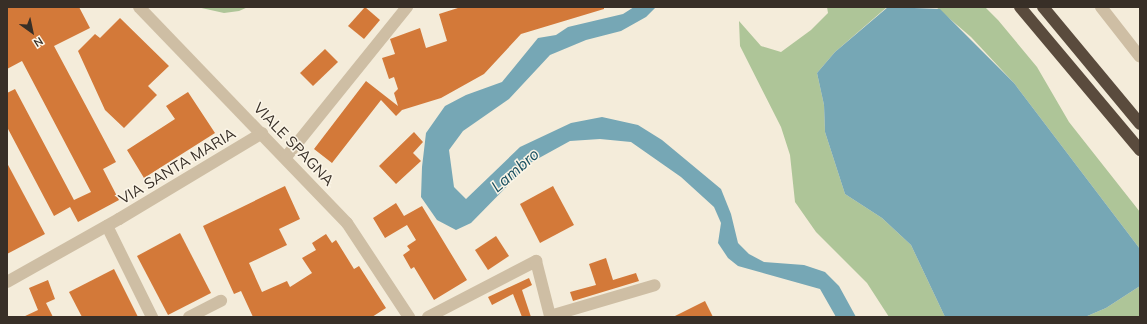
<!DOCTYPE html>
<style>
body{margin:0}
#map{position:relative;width:1147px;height:324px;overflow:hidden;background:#f4ecda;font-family:Mulish,sans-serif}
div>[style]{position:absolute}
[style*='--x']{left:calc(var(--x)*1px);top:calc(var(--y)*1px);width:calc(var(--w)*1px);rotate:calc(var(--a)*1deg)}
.green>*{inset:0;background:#aec598}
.water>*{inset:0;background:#76a7b5}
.building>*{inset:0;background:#d37939}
.minor>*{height:12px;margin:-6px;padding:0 6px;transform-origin:6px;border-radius:6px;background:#cebea4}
.highway>*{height:12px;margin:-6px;padding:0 6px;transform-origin:6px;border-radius:6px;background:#5a4b3d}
span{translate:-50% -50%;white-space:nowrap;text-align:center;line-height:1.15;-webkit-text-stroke:3px #fbf5e7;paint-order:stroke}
.street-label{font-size:15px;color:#382f27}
.water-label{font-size:16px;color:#174e5f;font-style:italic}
.frame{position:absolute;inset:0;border:8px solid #382f27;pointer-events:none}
.north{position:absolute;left:12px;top:12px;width:40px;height:40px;-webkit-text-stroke:3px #fbf5e7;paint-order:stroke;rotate:147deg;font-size:11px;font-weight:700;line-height:16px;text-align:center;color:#382f27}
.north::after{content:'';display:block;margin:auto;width:14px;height:18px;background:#382f27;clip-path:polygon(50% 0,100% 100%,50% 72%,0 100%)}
</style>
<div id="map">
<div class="green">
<i style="clip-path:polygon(197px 7px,248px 7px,239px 11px,224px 13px)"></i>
<i style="clip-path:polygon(827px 7px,887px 7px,835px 52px,817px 73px,824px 105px,825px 132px,845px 194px,882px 218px,911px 245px,945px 317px,889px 317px,867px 283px,816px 232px,795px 202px,790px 155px,781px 127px,740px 46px,739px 21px,761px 46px,781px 52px,811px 30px,828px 13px)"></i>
<i style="clip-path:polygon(936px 7px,985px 7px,998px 20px,1037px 67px,1069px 122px,1140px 212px,1140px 249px,1014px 83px,971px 37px)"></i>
<i style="clip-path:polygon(1140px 286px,1140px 317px,1085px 317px,1106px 308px)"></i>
</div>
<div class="water">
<i style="clip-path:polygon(634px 7px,656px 7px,646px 17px,621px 31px,586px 40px,550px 55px,509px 99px,463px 131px,449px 150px,454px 187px,466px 199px,520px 147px,571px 123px,602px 117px,638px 125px,662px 140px,721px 189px,731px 214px,738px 243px,749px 254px,764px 262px,804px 265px,825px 272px,839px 286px,856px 317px,836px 317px,820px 289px,738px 266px,728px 258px,718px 243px,721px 223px,714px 207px,681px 177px,631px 142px,600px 139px,570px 141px,530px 163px,471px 223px,456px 230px,437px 220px,421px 197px,422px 167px,426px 133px,445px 106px,466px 95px,502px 82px,538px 38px,556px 35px,568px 27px,623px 14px)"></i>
<i style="clip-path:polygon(888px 7px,940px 9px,1014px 83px,1140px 249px,1140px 286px,1106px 308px,1085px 317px,945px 317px,911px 245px,882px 218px,845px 194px,825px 132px,824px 105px,817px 73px,835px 52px)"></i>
</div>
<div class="building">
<i style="clip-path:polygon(7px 7px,79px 7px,90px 28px,54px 46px,116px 162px,103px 169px,119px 200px,78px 222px,70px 207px,54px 216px,7px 127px,7px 93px,15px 89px,74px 200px,91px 192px,22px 61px,7px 69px)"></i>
<i style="clip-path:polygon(365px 7px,380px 20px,364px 39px,348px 26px)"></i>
<i style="clip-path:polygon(461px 7px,604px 7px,604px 9px,521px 34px,484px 74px,441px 98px,402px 110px,396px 116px,381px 100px,332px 163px,314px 149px,366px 81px,398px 106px,394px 93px,398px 89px,394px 77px,389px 79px,382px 58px,395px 54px,390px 39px,420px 28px,426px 48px,447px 41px,439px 14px)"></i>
<i style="clip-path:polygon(120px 18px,169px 66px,148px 86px,157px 95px,124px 128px,105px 110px,78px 51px,95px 34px,100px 38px)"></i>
<i style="clip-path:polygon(325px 49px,338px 62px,313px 86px,300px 73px)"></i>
<i style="clip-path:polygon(188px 92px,215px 133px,144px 178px,127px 150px,175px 119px,166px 106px)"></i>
<i style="clip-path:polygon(414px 132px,423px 142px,413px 153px,421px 161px,396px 184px,379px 166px)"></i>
<i style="clip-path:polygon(7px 163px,45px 234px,7px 254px)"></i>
<i style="clip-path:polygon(285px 186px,300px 219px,279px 229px,287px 245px,249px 263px,262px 292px,287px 281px,290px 287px,312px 273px,302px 258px,316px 250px,312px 243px,326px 234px,332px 243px,336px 240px,354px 269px,359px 266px,386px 308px,372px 317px,253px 317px,241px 291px,234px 294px,203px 226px)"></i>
<i style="clip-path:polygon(553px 186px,574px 225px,540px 243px,520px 204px)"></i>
<i style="clip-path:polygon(396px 203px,404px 216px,422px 206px,467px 280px,434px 300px,414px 267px,411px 269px,403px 255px,410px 250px,407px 246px,416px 240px,407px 225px,385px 238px,373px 218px)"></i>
<i style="clip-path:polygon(180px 233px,211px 293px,168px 315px,137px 256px)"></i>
<i style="clip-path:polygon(496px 236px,509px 256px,488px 270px,475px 250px)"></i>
<i style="clip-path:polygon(606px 258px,613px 280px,636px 273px,639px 281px,573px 301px,570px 292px,596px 285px,589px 264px)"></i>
<i style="clip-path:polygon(114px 269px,138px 317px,82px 317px,69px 292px)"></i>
<i style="clip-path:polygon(529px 278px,532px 285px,522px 290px,531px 317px,522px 317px,513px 294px,492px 305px,488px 297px)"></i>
<i style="clip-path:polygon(48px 280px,55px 299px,46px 303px,53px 317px,23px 317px,38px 310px,29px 288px)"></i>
<i style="clip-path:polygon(705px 301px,713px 317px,673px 317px)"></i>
</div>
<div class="minor">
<i style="--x:139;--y:7;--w:300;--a:46.1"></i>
<i style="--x:347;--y:223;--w:113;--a:56.6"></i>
<i style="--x:1101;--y:7;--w:63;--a:52"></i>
<i style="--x:286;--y:157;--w:193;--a:-51.1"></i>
<i style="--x:107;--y:226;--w:102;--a:63.7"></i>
<i style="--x:7;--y:282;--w:129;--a:-29.4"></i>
<i style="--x:119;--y:219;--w:167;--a:-31"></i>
<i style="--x:189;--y:317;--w:36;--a:-27"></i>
<i style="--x:428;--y:317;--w:122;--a:-27.4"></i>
<i style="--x:536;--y:261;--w:57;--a:75.7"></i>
<i style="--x:550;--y:316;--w:109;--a:-16.4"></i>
</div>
<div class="highway">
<i style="--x:1020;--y:7;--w:187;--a:50"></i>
<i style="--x:1043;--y:7;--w:152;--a:50.3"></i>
</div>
<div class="street-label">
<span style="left:294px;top:144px;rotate:46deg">VIALE SPAGNA</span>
<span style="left:177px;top:166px;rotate:-31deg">VIA SANTA MARIA</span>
</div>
<div class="water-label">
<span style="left:515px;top:170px;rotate:-41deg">Lambro</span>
</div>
<div class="frame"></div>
<div class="north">N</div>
</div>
